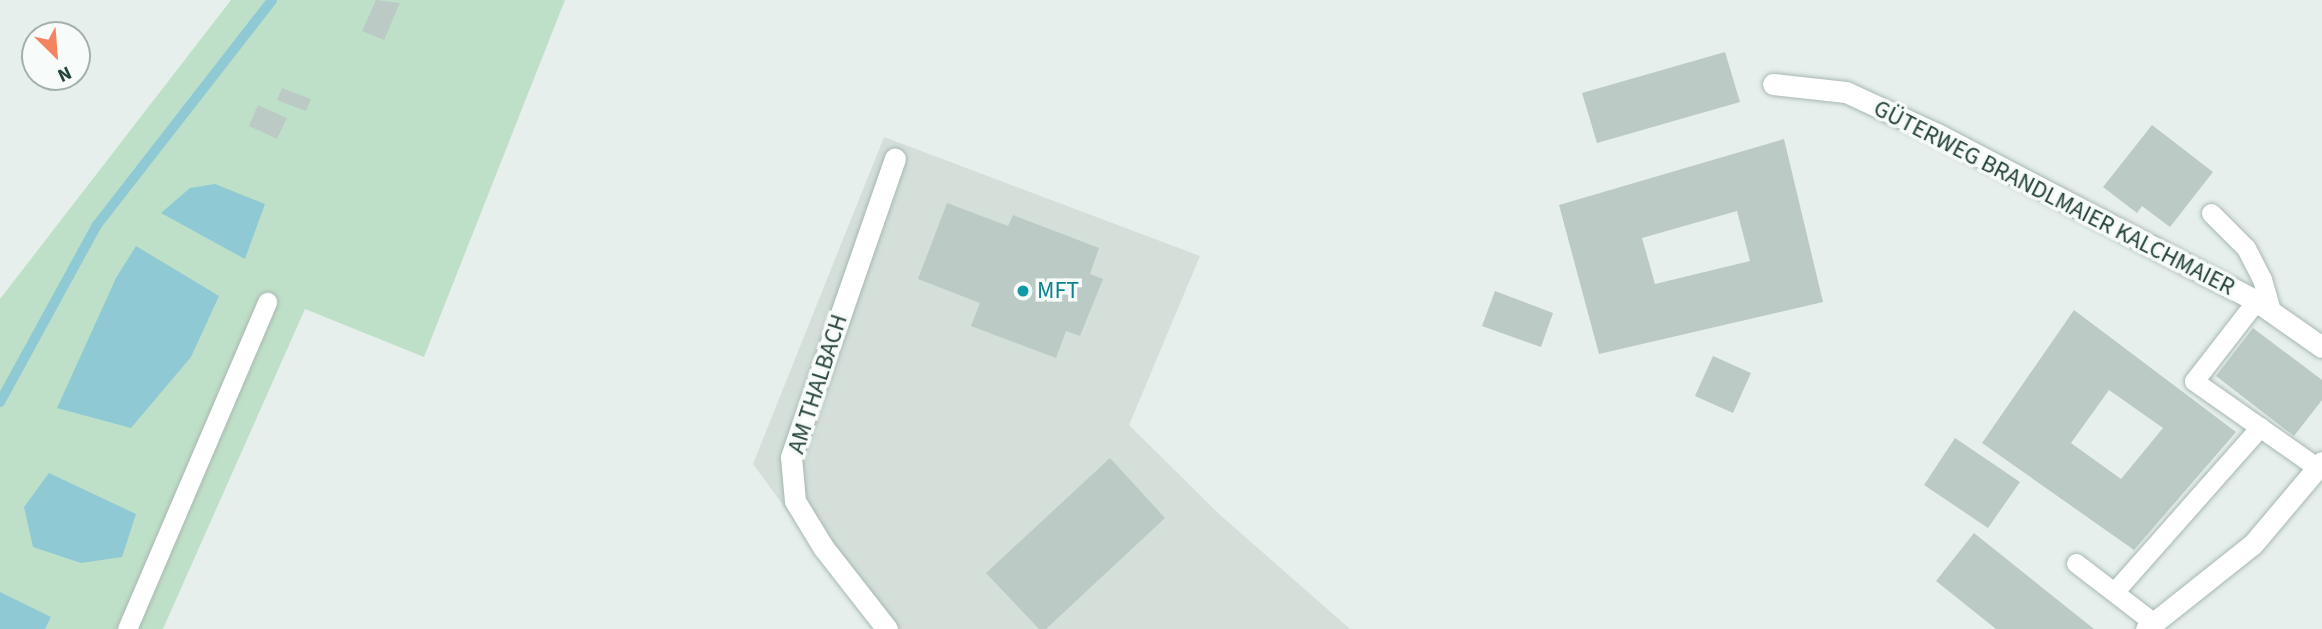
<!DOCTYPE html>
<meta charset="utf-8">
<style>
body{margin:0}
#map{position:relative;width:2322px;height:629px;overflow:hidden;background:#e6efeb;font-family:"Source Sans 3",sans-serif}
div>[style]{position:absolute}
[style*='--x']{left:calc(var(--x)*1px);top:calc(var(--y)*1px);width:calc(var(--w)*1px);rotate:calc(var(--a)*1deg)}
.built>*{inset:0;background:#d4dfda}
.green>*{inset:0;background:#bfe0c8}
.water>*{inset:0;background:#8ec9d4}
.stream>*{height:10px;margin:-5px;padding:0 5px;transform-origin:5px;border-radius:5px;background:#8ec9d4}
.building>*{inset:0;background:#bbcac4}
.roads{filter:drop-shadow(0 0 2px #a8b8b2) drop-shadow(0 0 2px #a8b8b2)}
.lane>*{height:19px;margin:-9.5px;padding:0 9.5px;transform-origin:9.5px;border-radius:9.5px;background:#fff}
.street>*{height:21px;margin:-10.5px;padding:0 10.5px;transform-origin:10.5px;border-radius:10.5px;background:#fff}
.dots>*{width:19px;height:19px;translate:-50% -50%;box-sizing:border-box;border:4px solid #f7fbf9;border-radius:50%}
span{translate:-50% -50%;white-space:nowrap;text-align:center;line-height:1.15;-webkit-text-stroke:7px #f7fbf9;paint-order:stroke}
.street-label{font-size:24px;color:#24423a}
.culture-label{font-size:24px;color:#0d838f}
.left{translate:0 -50%;text-align:left}
.north{position:absolute;left:21px;top:21px;width:70px;height:70px;box-sizing:border-box;background:#f7fbf9;border:2px solid #a3b1ad;border-radius:50%;rotate:155deg;font-size:19px;font-weight:700;line-height:28px;text-align:center;color:#24423a}
.north::after{content:'';display:block;margin:auto;width:24px;height:32px;background:#f4845f;clip-path:polygon(50% 0,100% 100%,50% 72%,0 100%)}
</style>
<div id="map">
<div class="built">
<i style="clip-path:polygon(884px 137px,1200px 256px,1129px 425px,1219px 514px,1350px 629px,874px 629px,753px 464px)"></i>
</div>
<div class="green">
<i style="clip-path:polygon(231px 0,565px 0,424px 357px,305px 309px,163px 629px,0 629px,0 299px)"></i>
</div>
<div class="water">
<i style="clip-path:polygon(215px 184px,265px 204px,245px 259px,161px 213px,190px 188px)"></i>
<i style="clip-path:polygon(136px 246px,219px 296px,191px 357px,131px 428px,57px 408px,116px 278px)"></i>
<i style="clip-path:polygon(49px 473px,136px 514px,122px 557px,81px 563px,33px 547px,24px 507px)"></i>
<i style="clip-path:polygon(0 592px,51px 617px,45px 629px,0 629px)"></i>
</div>
<div class="stream">
<i style="--x:0;--y:402;--w:202;--a:-61.3"></i>
<i style="--x:97;--y:225;--w:285;--a:-52.1"></i>
</div>
<div class="building">
<i style="clip-path:polygon(376px 0,400px 3px,384px 40px,362px 31px)"></i>
<i style="clip-path:polygon(1725px 52px,1740px 102px,1597px 143px,1582px 93px)"></i>
<i style="clip-path:polygon(282px 88px,311px 99px,306px 111px,277px 100px)"></i>
<i style="clip-path:polygon(258px 105px,287px 118px,277px 139px,249px 126px)"></i>
<i style="clip-path:polygon(2152px 125px,2213px 172px,2170px 227px,2142px 206px,2137px 213px,2103px 187px)"></i>
<i style="clip-path:polygon(evenodd,1784px 139px,1823px 302px,1599px 354px,1559px 205px,1784px 139px,1737px 211px,1750px 261px,1655px 284px,1642px 238px,1737px 211px)"></i>
<i style="clip-path:polygon(947px 203px,1008px 226px,1013px 215px,1099px 248px,1090px 274px,1103px 279px,1080px 336px,1066px 331px,1056px 358px,971px 326px,980px 303px,918px 279px)"></i>
<i style="clip-path:polygon(1495px 291px,1553px 313px,1541px 347px,1482px 326px)"></i>
<i style="clip-path:polygon(evenodd,2074px 310px,2236px 432px,2134px 550px,1982px 443px,2074px 310px,2109px 390px,2163px 428px,2121px 479px,2071px 443px,2109px 390px)"></i>
<i style="clip-path:polygon(2253px 328px,2322px 380px,2322px 400px,2294px 436px,2216px 376px)"></i>
<i style="clip-path:polygon(1713px 356px,1751px 373px,1733px 413px,1695px 396px)"></i>
<i style="clip-path:polygon(1955px 438px,2020px 482px,1988px 528px,1924px 485px)"></i>
<i style="clip-path:polygon(1110px 458px,1165px 518px,1046px 629px,1039px 629px,986px 573px)"></i>
<i style="clip-path:polygon(1974px 533px,2094px 629px,1996px 629px,1936px 581px)"></i>
</div>
<div class="roads">
<div class="lane">
<i style="--x:2211;--y:213;--w:49;--a:45"></i>
<i style="--x:2246;--y:248;--w:35;--a:63"></i>
<i style="--x:2262;--y:279;--w:32;--a:74"></i>
<i style="--x:2256;--y:301;--w:101;--a:127.8"></i>
<i style="--x:2194;--y:381;--w:151;--a:35.1"></i>
<i style="--x:2076;--y:563;--w:98;--a:37.6"></i>
<i style="--x:2115;--y:591;--w:219;--a:-48.5"></i>
<i style="--x:127;--y:629;--w:356;--a:-66.8"></i>
</div>
<div class="street">
<i style="--x:1773;--y:84;--w:73;--a:6.3"></i>
<i style="--x:1846;--y:92;--w:100;--a:24.8"></i>
<i style="--x:1937;--y:134;--w:360;--a:27.6"></i>
<i style="--x:2256;--y:301;--w:80;--a:34.9"></i>
<i style="--x:887;--y:629;--w:104;--a:-128"></i>
<i style="--x:823;--y:547;--w:54;--a:-121.3"></i>
<i style="--x:795;--y:501;--w:44;--a:-95.2"></i>
<i style="--x:791;--y:457;--w:316;--a:-70.8"></i>
<i style="--x:2146;--y:629;--w:137;--a:-38.5"></i>
<i style="--x:2253;--y:544;--w:107;--a:-49.9"></i>
</div>
</div>
<div class="dots">
<i style="left:1023px;top:291px;background:#0f9aa8"></i>
</div>
<div class="street-label">
<span style="left:2054px;top:198px;rotate:27deg">GÜTERWEG BRANDLMAIER KALCHMAIER</span>
<span style="left:818px;top:384px;rotate:-72deg">AM THALBACH</span>
</div>
<div class="culture-label">
<span class="left" style="left:1037px;top:291px">MFT</span>
</div>
<div class="north">N</div>
</div>
